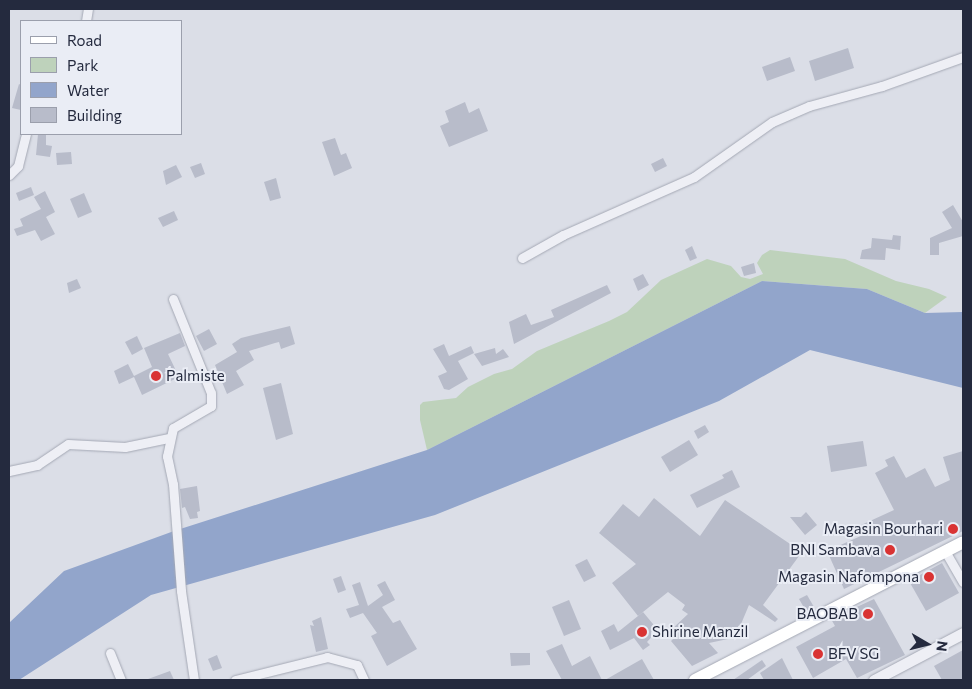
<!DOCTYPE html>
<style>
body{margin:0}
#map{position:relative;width:972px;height:689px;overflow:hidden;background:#dbdee7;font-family:Commissioner,sans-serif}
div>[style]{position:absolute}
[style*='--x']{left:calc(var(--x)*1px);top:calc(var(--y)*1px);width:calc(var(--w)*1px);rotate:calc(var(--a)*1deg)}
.green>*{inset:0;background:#bed2bb}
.water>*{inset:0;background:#92a5cb}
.building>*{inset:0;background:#b8bcca}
.roads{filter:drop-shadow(0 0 1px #a4a8b4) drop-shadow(0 0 1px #a4a8b4)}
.minor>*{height:9px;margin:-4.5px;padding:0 4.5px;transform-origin:4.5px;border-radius:4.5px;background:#eeeff5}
.tertiary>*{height:11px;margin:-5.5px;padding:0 5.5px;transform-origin:5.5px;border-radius:5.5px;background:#eeeff5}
.secondary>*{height:12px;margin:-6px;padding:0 6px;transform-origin:6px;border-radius:6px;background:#fff}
.dots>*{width:14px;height:14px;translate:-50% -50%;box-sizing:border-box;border:2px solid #eaedf5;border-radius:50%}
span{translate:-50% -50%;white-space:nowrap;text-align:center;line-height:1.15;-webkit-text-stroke:4px #eaedf5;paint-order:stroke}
.poi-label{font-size:15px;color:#242a3e}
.left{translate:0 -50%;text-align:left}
.right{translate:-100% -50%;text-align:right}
.frame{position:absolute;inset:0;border:10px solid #242a3e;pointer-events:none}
.legend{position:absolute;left:20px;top:20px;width:162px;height:115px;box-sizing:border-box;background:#eaedf5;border:1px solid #9b9fac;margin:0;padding:6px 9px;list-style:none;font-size:15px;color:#242a3e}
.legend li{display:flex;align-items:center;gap:10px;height:25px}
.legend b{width:25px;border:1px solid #9b9fac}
.north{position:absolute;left:902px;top:619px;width:50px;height:50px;-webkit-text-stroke:4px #eaedf5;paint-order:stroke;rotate:98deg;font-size:14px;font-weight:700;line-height:20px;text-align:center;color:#242a3e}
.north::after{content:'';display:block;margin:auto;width:18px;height:22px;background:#242a3e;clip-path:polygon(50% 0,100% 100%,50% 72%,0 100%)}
</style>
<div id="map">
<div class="green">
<i style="clip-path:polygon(770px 250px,845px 259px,896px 281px,929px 289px,947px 297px,925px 313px,867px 289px,762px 281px,427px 450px,420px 420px,420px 405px,423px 402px,456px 398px,468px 387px,494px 374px,512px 369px,537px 351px,609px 321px,627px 312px,661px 280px,707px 259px,731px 266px,741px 277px,750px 279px,763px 274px,757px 263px,762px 255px)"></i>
</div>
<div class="water">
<i style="clip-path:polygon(762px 281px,867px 289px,925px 313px,963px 312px,963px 388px,810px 350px,719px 401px,435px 515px,151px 595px,19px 680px,9px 680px,9px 623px,64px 571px,174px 531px,427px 450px)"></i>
</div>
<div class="building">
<i style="clip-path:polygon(848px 48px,854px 68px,815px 81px,809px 61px)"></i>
<i style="clip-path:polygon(790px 57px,795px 71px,767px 81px,762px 67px)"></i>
<i style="clip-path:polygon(19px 84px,21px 85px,21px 110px,12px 108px)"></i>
<i style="clip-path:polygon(465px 102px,469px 113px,479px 108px,488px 131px,449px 147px,440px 126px,449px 122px,445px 111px)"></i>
<i style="clip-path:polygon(38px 134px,46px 134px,46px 145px,52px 146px,50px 157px,36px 155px)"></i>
<i style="clip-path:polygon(335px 138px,341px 155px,346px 153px,352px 168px,334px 176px,322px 142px)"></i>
<i style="clip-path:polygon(71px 152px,72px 164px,57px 165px,56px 153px)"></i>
<i style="clip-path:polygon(663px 158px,667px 166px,655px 172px,651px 164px)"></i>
<i style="clip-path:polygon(201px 163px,205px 174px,195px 178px,190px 167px)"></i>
<i style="clip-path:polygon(176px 165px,182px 177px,166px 185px,163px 171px)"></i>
<i style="clip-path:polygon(276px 178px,281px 198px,270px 201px,264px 182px)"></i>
<i style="clip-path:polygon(31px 187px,34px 195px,19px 201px,16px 193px)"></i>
<i style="clip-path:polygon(45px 191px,55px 212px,46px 217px,55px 234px,41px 241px,35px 230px,17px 236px,14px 229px,23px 226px,20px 219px,41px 209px,34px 197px)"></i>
<i style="clip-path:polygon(84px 193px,92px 212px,78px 218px,70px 199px)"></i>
<i style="clip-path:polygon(953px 205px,963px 222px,963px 236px,939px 243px,939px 255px,930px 255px,930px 238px,952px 228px,942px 212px)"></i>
<i style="clip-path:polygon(174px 211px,178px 220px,163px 227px,158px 218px)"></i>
<i style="clip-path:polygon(893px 235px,901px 236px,900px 250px,886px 248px,885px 260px,860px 259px,862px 250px,871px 248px,872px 238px,892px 240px)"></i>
<i style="clip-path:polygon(692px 246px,697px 258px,690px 261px,685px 250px)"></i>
<i style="clip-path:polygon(754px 263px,756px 273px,744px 276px,741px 267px)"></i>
<i style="clip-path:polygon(643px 274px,649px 285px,638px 291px,633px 279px)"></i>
<i style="clip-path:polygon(77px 279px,81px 288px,69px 293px,67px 283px)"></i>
<i style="clip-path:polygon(607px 285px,611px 293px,514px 344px,509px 322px,526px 314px,531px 325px,554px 317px,551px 310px)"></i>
<i style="clip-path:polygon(290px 326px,295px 344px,281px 349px,279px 342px,275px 343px,249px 351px,254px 360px,236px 371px,244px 385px,227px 394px,215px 365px,237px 352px,232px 344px,241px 338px)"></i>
<i style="clip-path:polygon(209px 329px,217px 344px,204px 351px,196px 336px)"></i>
<i style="clip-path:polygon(180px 333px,185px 346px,168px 354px,179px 377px,142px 395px,134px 377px,119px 384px,114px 371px,128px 364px,134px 376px,152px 367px,144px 348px)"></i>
<i style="clip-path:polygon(137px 336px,143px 349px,132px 355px,125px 342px)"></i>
<i style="clip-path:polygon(444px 344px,449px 356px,471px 346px,474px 353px,458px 361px,468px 379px,449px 390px,444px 389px,438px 376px,447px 372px,433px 349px)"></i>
<i style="clip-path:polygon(495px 348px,496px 354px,503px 349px,509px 357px,482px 366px,474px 354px)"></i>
<i style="clip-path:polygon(281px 383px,293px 434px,276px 440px,263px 388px)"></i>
<i style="clip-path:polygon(705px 425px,709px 432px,698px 439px,694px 431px)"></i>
<i style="clip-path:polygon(689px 440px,698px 455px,670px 472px,661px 457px)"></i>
<i style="clip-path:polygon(863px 441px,867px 466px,831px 472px,827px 446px)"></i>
<i style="clip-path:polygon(963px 451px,963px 531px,844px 589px,827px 551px,863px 535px,859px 526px,894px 510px,875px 473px,888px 466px,885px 460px,894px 456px,906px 478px,925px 468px,935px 487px,950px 480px,943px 457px)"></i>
<i style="clip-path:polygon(732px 470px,740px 487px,697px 508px,690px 495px,724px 478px,722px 475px)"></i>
<i style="clip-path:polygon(197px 486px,200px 511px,197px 512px,198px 518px,190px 519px,185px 507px,182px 508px,180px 489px)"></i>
<i style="clip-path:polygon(654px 498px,700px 536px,725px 500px,802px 552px,763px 605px,778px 619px,775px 622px,749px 605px,741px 624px,728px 639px,709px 643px,718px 653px,692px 666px,671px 641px,677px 635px,672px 629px,688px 614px,682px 610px,685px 605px,668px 592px,638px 616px,612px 583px,636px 564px,599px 533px,623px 504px,639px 517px)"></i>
<i style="clip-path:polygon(806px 512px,817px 525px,805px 535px,790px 517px,801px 517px)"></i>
<i style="clip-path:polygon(587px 559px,596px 576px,584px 582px,575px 565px)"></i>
<i style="clip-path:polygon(942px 563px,959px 593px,926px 611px,909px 581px)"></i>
<i style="clip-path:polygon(341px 576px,346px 590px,338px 593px,333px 579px)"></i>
<i style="clip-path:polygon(385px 581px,395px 600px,382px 607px,393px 623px,400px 620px,417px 649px,387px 666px,371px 636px,377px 633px,363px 613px,350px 618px,346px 609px,359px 605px,352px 585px,360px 582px,368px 606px,383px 595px,377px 585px)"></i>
<i style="clip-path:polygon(807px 595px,814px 607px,806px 611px,799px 599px)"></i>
<i style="clip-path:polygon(874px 599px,905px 655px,857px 678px,846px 659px,813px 678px,796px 647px,835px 626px,831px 619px)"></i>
<i style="clip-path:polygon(569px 600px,581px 629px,564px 636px,552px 607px)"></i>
<i style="clip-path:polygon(643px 612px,658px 630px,647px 642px,650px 645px,643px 650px,634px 638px,610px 650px,601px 631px,614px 624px,618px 632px)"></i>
<i style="clip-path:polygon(321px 617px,328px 649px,316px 652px,310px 625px,314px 626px,312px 621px)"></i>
<i style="clip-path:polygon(562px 644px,572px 666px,590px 656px,602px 680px,562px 680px,546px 651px)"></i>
<i style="clip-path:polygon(963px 650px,963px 680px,942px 680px,934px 666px)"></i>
<i style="clip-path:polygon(510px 653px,530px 653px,530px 665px,511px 666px)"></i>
<i style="clip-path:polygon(217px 655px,222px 668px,213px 671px,208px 659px)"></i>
<i style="clip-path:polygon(782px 658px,793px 680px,764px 680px,760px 673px)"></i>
<i style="clip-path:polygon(642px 659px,654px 680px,605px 680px)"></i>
<i style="clip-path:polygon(762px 660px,766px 666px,747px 680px,733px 680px)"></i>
<i style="clip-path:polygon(170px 671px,174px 680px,148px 680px,148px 679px)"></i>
</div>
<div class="roads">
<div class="minor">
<i style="--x:86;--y:21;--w:12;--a:-81"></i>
<i style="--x:9;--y:175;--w:13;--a:-45"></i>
<i style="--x:18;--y:166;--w:33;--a:-76"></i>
<i style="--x:522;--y:258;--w:47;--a:-29.3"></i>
<i style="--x:563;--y:235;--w:143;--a:-23.9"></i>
<i style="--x:694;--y:177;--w:95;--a:-35.2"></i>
<i style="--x:772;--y:122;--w:40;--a:-23.4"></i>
<i style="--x:809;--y:106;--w:76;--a:-15.3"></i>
<i style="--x:882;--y:86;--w:86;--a:-19.7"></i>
<i style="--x:173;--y:299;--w:101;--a:68"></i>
<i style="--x:211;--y:393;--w:13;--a:90"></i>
<i style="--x:211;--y:406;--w:44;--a:149.9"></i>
<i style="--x:173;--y:428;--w:29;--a:102"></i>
<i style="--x:167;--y:456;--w:29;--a:78"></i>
<i style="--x:173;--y:484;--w:107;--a:85.7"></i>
<i style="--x:181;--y:591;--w:90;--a:81.7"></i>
<i style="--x:9;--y:471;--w:29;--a:-12"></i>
<i style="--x:37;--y:465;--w:37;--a:-34"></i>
<i style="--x:68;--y:444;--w:57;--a:3"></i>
<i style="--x:125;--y:447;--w:45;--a:-11.6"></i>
<i style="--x:945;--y:551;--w:36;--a:60"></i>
<i style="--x:110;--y:653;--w:29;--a:68"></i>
<i style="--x:235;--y:680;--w:95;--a:-14"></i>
<i style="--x:327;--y:657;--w:31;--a:15"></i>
<i style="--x:357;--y:665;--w:17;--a:65"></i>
</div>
<div class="tertiary">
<i style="--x:874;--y:680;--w:101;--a:-27.8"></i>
</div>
<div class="secondary">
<i style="--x:695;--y:680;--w:301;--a:-27.2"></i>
</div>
</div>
<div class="dots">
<i style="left:156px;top:376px;background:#d93333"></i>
<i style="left:953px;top:529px;background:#d93333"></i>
<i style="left:890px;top:550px;background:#d93333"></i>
<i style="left:929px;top:577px;background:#d93333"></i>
<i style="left:868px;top:614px;background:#d93333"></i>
<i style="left:642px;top:632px;background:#d93333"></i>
<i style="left:818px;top:654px;background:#d93333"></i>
</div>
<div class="poi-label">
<span class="left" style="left:166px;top:376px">Palmiste</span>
<span class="right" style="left:943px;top:529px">Magasin Bourhari</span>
<span class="right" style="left:880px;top:550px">BNI Sambava</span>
<span class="right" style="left:919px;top:577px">Magasin Nafompona</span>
<span class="right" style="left:858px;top:614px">BAOBAB</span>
<span class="left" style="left:652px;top:632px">Shirine Manzil</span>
<span class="left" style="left:828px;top:654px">BFV SG</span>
</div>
<div class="frame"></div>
<ul class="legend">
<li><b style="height:6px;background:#fff"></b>Road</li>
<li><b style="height:14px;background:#bed2bb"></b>Park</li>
<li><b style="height:14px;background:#92a5cb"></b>Water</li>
<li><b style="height:14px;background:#b8bcca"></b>Building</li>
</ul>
<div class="north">N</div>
</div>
